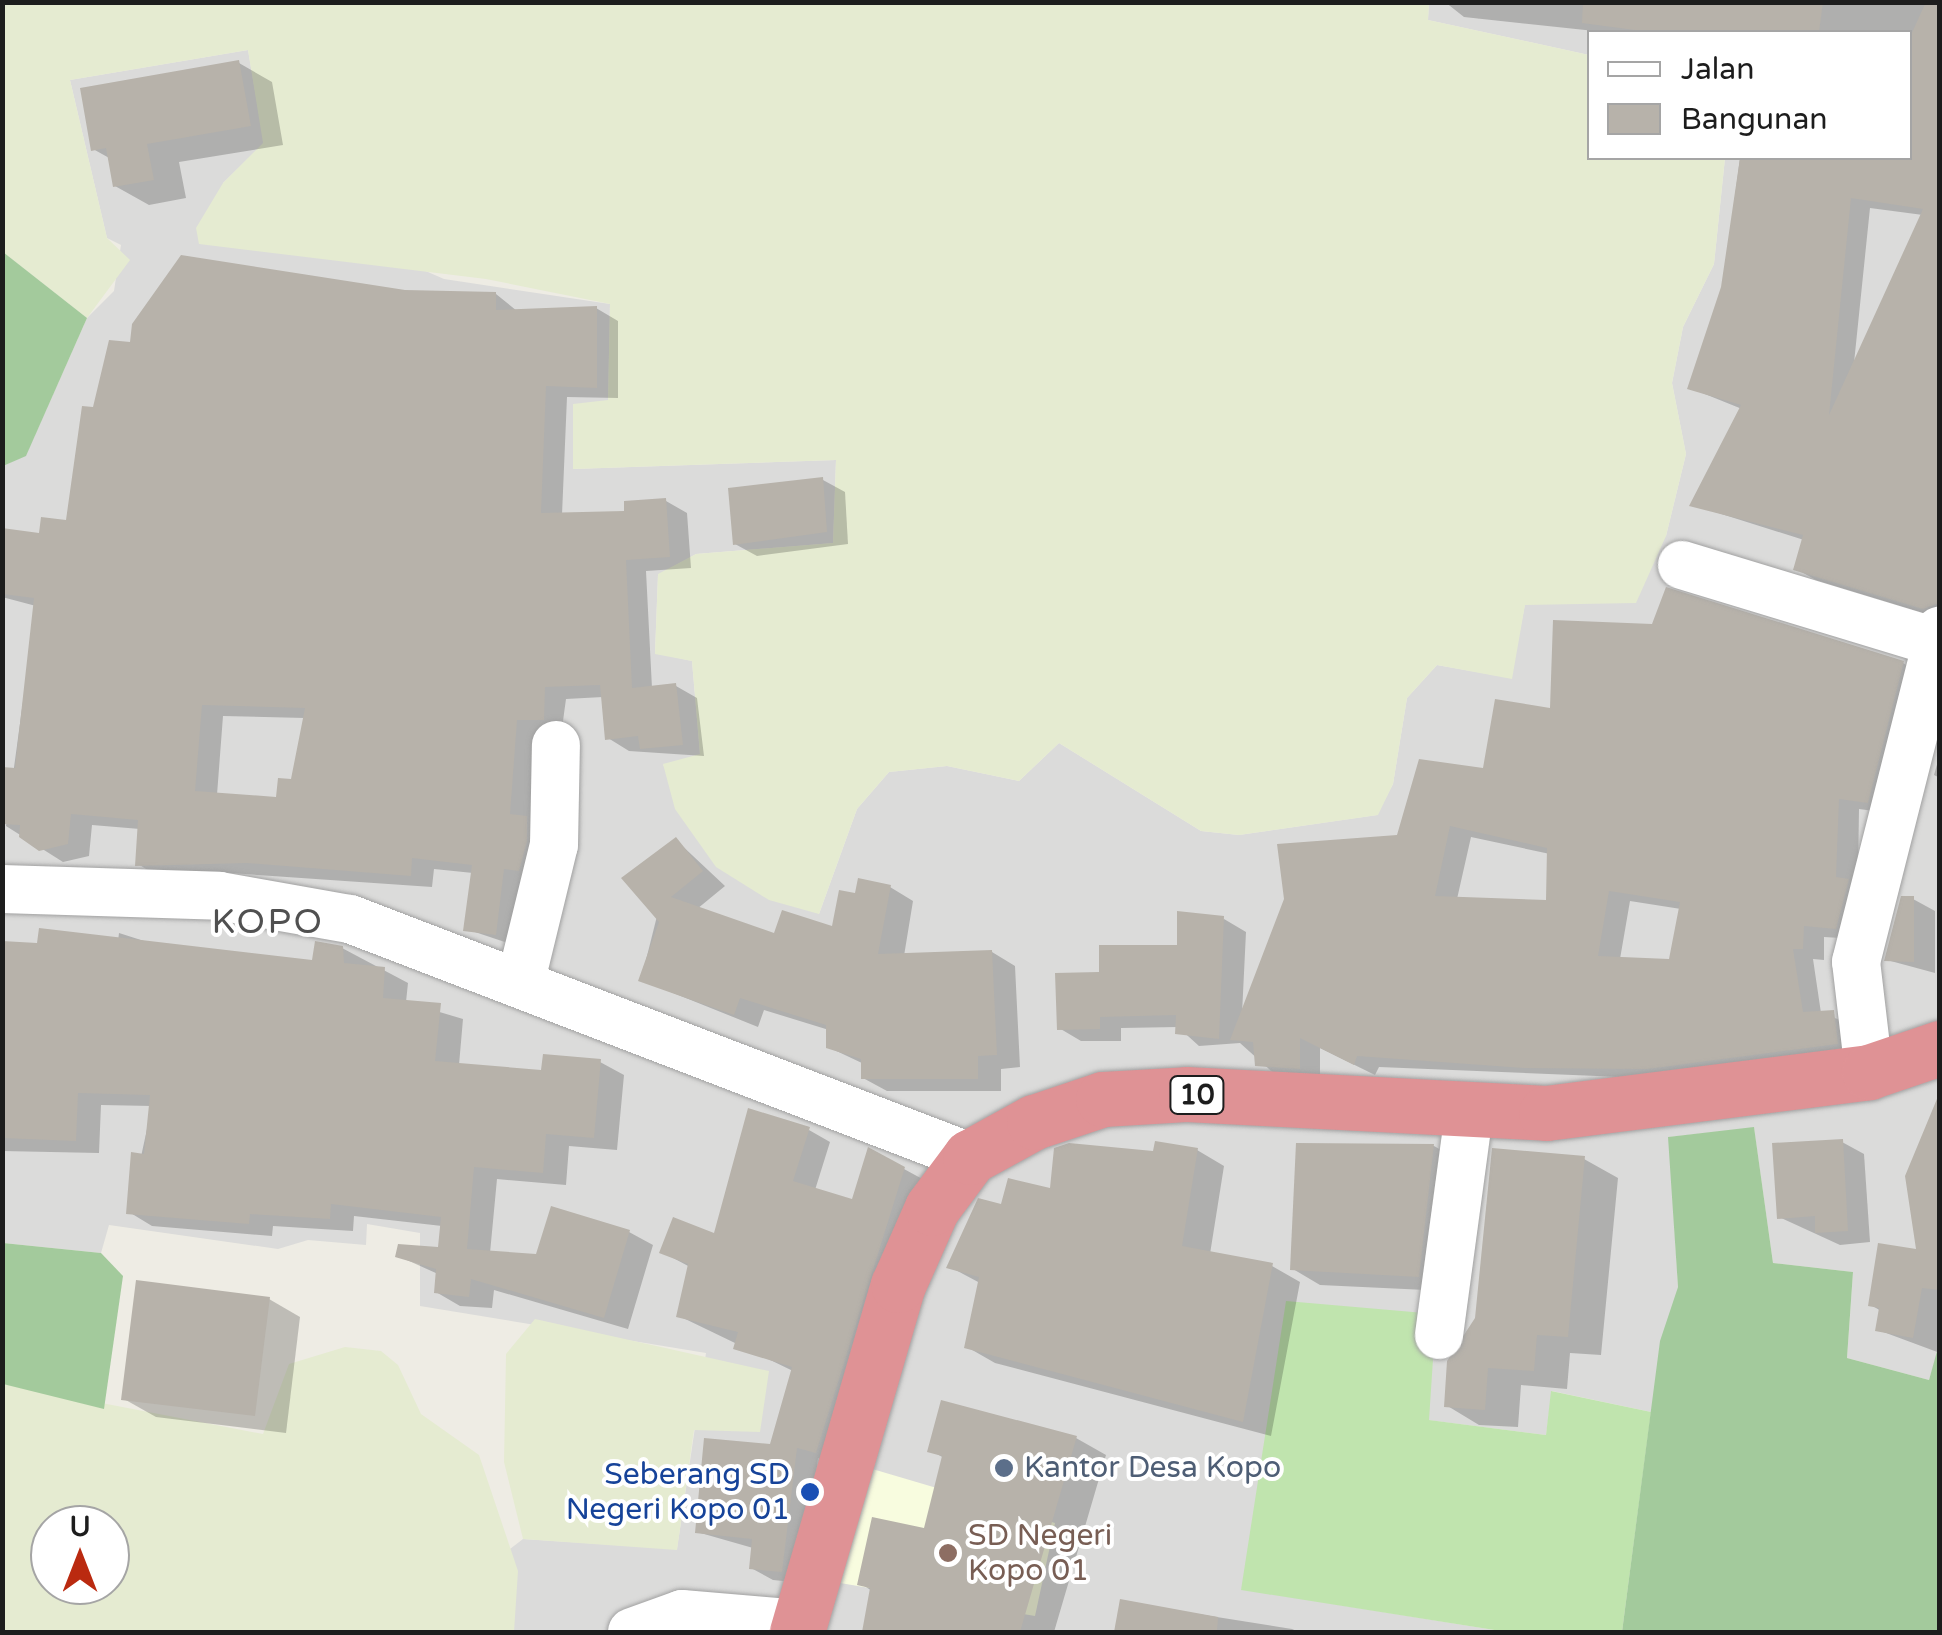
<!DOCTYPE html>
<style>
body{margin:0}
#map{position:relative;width:1942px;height:1635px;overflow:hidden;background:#eeece4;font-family:"Varela Round",sans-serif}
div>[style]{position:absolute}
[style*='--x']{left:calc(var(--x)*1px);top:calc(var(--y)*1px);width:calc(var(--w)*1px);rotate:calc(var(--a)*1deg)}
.residential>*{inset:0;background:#dbdbda}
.education>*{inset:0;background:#f8fcdf}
.farmland>*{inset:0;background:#e5ebd1}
.grass>*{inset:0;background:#c0e4ae}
.forest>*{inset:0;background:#a3ca9c}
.shadow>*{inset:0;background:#0003}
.building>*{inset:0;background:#b7b2aa}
.roads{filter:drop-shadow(0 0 2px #a1a1a1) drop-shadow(0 0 2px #a1a1a1)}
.minor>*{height:48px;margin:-24px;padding:0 24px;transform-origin:24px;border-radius:24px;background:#fff}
.highway>*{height:55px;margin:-27.5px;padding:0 27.5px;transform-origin:27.5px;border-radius:27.5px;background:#df9295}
.dots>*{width:28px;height:28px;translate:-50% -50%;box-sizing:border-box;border:5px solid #fff;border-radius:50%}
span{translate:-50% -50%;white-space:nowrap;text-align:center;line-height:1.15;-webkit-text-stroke:8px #fff;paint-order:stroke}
.shield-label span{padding:2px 8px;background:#fff;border:2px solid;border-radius:8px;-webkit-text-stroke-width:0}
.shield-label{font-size:28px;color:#1d1d1d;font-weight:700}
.service-label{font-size:30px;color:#4e5e75}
.left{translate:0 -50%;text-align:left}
.transit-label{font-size:30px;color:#164399}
.right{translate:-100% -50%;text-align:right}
.education-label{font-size:30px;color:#785e54}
.quarter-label{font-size:35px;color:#505050;letter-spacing:2.5px}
.frame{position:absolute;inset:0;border:5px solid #1d1d1d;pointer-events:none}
.legend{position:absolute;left:1587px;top:30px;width:325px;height:130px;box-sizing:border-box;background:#fff;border:2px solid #a5a5a5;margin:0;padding:12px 18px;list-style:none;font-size:30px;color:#1d1d1d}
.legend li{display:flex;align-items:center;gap:20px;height:50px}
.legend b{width:50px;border:2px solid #a5a5a5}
.north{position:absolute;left:30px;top:1505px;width:100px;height:100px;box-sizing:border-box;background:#fff;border:2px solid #a5a5a5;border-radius:50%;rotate:0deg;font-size:28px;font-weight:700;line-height:40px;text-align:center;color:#1d1d1d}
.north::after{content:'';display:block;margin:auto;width:35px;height:45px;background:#ba2a10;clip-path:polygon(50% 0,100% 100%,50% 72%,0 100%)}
</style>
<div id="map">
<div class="residential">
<i style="clip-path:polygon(1429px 3px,1939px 3px,1940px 1344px,1929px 1380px,1847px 1358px,1853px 1272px,1773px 1263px,1754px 1128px,1669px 1137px,1678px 1287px,1651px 1412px,1552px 1391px,1546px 1435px,1428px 1420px,1241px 1589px,1507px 1632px,514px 1632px,510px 1549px,523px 1539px,677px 1549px,706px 1353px,420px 1306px,420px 1233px,367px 1224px,366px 1245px,308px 1240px,278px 1249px,109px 1225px,101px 1253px,3px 1243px,3px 466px,26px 455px,87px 318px,114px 291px,121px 245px,107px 238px,70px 80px,248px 50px,264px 143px,223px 183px,444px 279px,610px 304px,608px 401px,573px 469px,836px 460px,833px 543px,696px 554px,658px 575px,655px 653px,692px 661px,700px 755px,663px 765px,819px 914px,857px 809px,889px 772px,947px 766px,1019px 781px,1059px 743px,1201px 831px,1239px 835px,1377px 815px,1393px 784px,1407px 698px,1437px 665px,1511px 678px,1525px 604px,1666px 536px,1686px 454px,1672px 383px,1683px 327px,1714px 264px,1725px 158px,1910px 158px,1910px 32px,1590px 32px,1589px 55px,1428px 20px)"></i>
</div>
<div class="education">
<i style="clip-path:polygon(869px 1468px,1055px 1523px,1035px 1616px,840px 1583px)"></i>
</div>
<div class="farmland">
<i style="clip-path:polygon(3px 3px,1429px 3px,1428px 20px,1589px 55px,1590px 158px,1725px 158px,1714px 264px,1683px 327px,1672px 383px,1686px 454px,1666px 536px,1636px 603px,1525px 605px,1512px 679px,1437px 665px,1407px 698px,1393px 784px,1378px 815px,1239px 835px,1201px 831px,1059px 743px,1019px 781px,947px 766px,889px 772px,857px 809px,819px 914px,769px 900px,716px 867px,675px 809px,663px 764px,700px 754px,692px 661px,655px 654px,658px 574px,696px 554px,833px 543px,836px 460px,573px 469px,573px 404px,608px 400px,610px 304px,486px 279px,199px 244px,196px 228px,223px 183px,263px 143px,248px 50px,70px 80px,107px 238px,130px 260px,87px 318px,3px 252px)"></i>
<i style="clip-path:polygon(535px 1319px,769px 1371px,760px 1432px,694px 1430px,677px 1550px,523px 1539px,504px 1462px,506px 1354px)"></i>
<i style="clip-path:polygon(evenodd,345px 1347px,381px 1351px,398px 1365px,421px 1414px,479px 1455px,518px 1571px,514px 1632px,3px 1632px,3px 1384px,263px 1434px,289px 1364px,345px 1347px,50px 1525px,110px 1525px,110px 1585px,50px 1585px,50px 1525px)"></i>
</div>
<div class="grass">
<i style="clip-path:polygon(1286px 1301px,1436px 1314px,1429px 1420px,1546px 1435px,1551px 1391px,1651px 1412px,1622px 1632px,1507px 1632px,1241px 1590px)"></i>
</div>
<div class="forest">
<i style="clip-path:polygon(3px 252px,87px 318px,26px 456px,3px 466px)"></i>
<i style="clip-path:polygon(1754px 1127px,1773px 1263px,1853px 1272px,1847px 1358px,1929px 1380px,1939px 1344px,1939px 1632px,1622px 1632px,1660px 1341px,1678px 1287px,1668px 1137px)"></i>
<i style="clip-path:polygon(3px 1243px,101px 1253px,123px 1276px,104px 1409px,3px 1384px)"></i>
</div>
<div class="shadow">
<i style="clip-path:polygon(evenodd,1445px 2px,1940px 2px,1940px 618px,1816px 580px,1796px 569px,1804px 540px,1693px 505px,1742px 409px,1690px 388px,1723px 288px,1740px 158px,1910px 158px,1910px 32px,1604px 32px,1464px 17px,1445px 2px,1870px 208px,1923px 215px,1854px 363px,1870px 208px)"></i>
<i style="clip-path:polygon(239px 63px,272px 82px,283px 145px,179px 162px,186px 198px,149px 205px,115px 186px,111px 159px,93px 149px)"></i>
<i style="clip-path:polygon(evenodd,405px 292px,496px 294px,517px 311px,596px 308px,618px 321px,618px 398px,567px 397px,562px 515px,627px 513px,666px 501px,687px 513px,691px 568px,646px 571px,652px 688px,676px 686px,697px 698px,704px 756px,629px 751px,608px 738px,603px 697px,566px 699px,548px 831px,517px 946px,466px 929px,473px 873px,434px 869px,432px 887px,216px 872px,159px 877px,138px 864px,140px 829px,92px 825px,89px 856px,63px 862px,6px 826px,36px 606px,2px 597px,2px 531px,42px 536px,68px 523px,95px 410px,132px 344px,405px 292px,223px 716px,305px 718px,293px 782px,278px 800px,217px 795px,223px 716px)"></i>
<i style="clip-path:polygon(823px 480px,845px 492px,848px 544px,757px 556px,735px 544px)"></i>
<i style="clip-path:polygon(evenodd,1903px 663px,1924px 675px,1889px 813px,1859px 809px,1857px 939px,1824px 937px,1824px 960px,1813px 959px,1821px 1013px,1854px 1025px,1858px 1055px,1670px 1079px,1379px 1067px,1375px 1075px,1320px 1048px,1320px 1079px,1278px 1077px,1240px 1043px,1199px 1046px,1178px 1027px,1121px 1028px,1121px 1041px,1081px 1041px,1059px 1028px,1102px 975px,1180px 948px,1224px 919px,1246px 932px,1242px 1014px,1399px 838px,1553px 711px,1903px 663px,1471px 837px,1550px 854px,1549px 903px,1457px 899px,1471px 837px,1903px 663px,1630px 901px,1681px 909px,1671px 961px,1620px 959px,1630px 901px)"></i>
<i style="clip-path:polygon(1940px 754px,1940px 778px,1934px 775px)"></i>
<i style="clip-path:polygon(676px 840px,725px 886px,697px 909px,776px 937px,834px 929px,856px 896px,890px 887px,913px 901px,904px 956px,992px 952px,1015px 966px,1020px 1067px,1001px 1069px,1001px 1091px,887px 1091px,863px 1078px,864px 1064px,828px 1047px,829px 1030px,764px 1010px,758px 1027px,641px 980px)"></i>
<i style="clip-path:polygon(1913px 899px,1935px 911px,1935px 973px,1887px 960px)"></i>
<i style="clip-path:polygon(119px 933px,163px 947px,314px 963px,342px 948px,408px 983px,406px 1002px,463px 1019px,459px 1065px,543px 1073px,600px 1062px,624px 1075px,617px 1150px,569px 1146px,566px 1185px,497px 1179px,490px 1253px,538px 1257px,629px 1232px,653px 1245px,628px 1329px,494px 1290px,492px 1308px,460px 1306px,436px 1292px,438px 1274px,398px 1256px,440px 1249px,442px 1226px,354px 1216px,353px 1231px,273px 1226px,272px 1236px,152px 1226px,129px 1212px,152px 1106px,101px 1105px,99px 1153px,2px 1151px,2px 1086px,39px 946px,118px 941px)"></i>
<i style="clip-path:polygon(1928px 1127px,1940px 1131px,1940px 1353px,1878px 1330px,1881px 1311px,1871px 1305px,1919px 1252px)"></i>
<i style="clip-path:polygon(809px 1130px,830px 1142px,815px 1190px,854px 1202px,904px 1169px,926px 1181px,838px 1464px,818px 1458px,803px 1583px,773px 1580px,751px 1568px,753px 1548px,697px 1532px,771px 1447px,793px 1371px,679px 1316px,690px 1267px,662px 1252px,715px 1236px)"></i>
<i style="clip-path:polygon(1842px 1142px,1864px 1154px,1870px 1242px,1840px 1245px,1779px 1217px)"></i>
<i style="clip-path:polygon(1298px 1145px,1434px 1146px,1462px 1162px,1447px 1291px,1320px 1285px,1293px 1269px)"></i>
<i style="clip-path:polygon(1197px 1150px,1224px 1166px,1210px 1254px,1272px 1266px,1300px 1282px,1271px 1436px,995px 1363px,967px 1347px,980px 1283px,950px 1267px,1003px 1207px,1155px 1154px)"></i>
<i style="clip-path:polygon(1584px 1159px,1618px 1178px,1601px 1355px,1570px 1353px,1567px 1389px,1521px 1385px,1518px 1427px,1479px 1425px,1446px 1405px)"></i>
<i style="clip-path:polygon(269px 1299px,300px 1317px,286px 1433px,156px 1417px,124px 1399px)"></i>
<i style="clip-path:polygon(1076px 1438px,1106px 1455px,1054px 1632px,865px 1632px,872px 1591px,860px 1583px,926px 1531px,944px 1458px,930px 1450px)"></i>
<i style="clip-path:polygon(1122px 1602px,1292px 1629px,1299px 1632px,1116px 1632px)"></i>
</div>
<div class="building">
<i style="clip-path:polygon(1583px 2px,1823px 2px,1819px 32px,1650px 32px,1582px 23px)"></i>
<i style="clip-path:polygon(evenodd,1926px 2px,1940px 2px,1940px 603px,1923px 609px,1793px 570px,1803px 535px,1689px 506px,1741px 405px,1687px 389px,1721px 287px,1740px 158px,1910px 158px,1910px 37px,1926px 2px,1851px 198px,1923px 209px,1829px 415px,1851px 198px)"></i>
<i style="clip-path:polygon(239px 60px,251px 126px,147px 144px,154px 180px,113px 187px,106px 148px,91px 151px,80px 88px)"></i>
<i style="clip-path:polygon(evenodd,181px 255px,405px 290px,496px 292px,496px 310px,597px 306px,597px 388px,546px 386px,541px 513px,624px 511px,624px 501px,666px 498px,670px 557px,626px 560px,632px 688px,676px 683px,683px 745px,640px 749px,638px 736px,605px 740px,600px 685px,545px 687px,544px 720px,517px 720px,510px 814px,527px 816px,527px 841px,519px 871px,504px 869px,496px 935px,463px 931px,472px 865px,412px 858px,411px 876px,247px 863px,135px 866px,138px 820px,71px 814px,68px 844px,39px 851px,19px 837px,20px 825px,2px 824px,2px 767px,15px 768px,34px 598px,2px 594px,2px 528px,39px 533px,41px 517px,66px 520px,82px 406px,93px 407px,109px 340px,130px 342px,132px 324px,181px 255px,202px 705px,305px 708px,291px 779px,278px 778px,276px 797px,195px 791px,202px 705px)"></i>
<i style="clip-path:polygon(823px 477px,827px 532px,733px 545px,728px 488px)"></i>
<i style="clip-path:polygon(evenodd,1666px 587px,1904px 661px,1868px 803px,1839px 799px,1836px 877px,1849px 879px,1836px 929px,1804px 926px,1803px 949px,1793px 949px,1803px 1012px,1834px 1010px,1838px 1044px,1647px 1069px,1524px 1068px,1357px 1056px,1354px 1065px,1300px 1038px,1300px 1069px,1255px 1066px,1253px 1042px,1230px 1040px,1284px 899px,1277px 844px,1397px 835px,1419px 759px,1483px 768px,1495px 699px,1550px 708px,1553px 620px,1652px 624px,1666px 587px,1450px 826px,1547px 848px,1546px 900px,1435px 896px,1450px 826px,1666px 587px,1609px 891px,1680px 902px,1669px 959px,1598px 956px,1609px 891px)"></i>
<i style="clip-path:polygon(676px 837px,703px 871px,671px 897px,774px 933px,782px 910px,832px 926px,839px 890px,855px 893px,858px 878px,891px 885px,878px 954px,992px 950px,997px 1055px,978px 1056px,978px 1079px,861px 1079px,861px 1059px,826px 1048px,826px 1025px,740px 998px,734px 1015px,638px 981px,659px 922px,621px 878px)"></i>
<i style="clip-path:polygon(1901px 896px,1914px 896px,1914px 962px,1884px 961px)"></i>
<i style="clip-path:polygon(1177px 911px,1224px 916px,1219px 1039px,1175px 1034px,1176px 1015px,1100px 1017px,1100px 1029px,1057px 1030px,1055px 973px,1099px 972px,1099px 945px,1177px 945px)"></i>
<i style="clip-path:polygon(39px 928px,312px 960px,315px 941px,343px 946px,344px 963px,385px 967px,383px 998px,441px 1003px,435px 1061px,541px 1070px,543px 1054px,601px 1059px,594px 1138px,546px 1134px,543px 1173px,474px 1167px,467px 1249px,536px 1254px,551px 1206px,630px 1230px,604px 1318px,471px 1279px,469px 1297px,434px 1293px,436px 1269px,395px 1257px,398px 1244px,438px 1247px,441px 1217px,331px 1204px,330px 1219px,250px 1214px,249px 1224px,126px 1214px,131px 1152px,144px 1154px,150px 1095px,78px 1093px,76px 1141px,2px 1138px,2px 941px,37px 943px)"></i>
<i style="clip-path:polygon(1939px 1094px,1940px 1290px,1922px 1288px,1913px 1338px,1875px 1331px,1879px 1308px,1868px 1306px,1878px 1243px,1916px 1249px,1905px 1176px)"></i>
<i style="clip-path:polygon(748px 1108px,810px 1127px,793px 1181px,852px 1199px,868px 1147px,905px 1167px,816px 1453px,797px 1448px,782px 1572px,749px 1569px,752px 1539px,695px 1533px,704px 1438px,770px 1444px,792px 1367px,733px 1349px,738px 1332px,676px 1317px,688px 1264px,659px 1253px,673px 1217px,714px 1233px)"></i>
<i style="clip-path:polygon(1843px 1139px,1848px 1231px,1815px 1233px,1815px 1216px,1777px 1219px,1772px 1143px)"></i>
<i style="clip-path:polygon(1155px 1141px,1198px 1148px,1182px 1246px,1273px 1263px,1243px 1422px,964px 1348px,979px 1277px,946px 1268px,978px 1198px,1001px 1204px,1008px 1178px,1050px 1188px,1054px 1148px,1069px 1143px,1153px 1151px)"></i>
<i style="clip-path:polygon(1296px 1143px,1434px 1144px,1419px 1277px,1290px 1270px)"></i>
<i style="clip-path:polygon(1492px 1148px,1585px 1156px,1568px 1337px,1537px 1335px,1534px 1371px,1488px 1368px,1485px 1410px,1444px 1407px,1447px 1361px,1475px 1318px)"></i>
<i style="clip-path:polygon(136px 1280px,270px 1297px,255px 1416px,121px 1400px)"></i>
<i style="clip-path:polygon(941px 1400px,1077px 1436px,1020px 1632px,862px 1632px,870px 1588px,857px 1585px,872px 1517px,924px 1528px,942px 1456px,927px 1452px)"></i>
<i style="clip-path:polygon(1120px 1599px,1218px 1617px,1217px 1632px,1114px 1632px)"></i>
</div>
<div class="roads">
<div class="minor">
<i style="--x:1682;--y:565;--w:265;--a:16.9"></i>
<i style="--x:2;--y:889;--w:217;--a:1.8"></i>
<i style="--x:219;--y:896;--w:133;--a:10"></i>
<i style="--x:350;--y:919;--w:664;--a:21"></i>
<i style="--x:520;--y:984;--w:143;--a:-76.3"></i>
<i style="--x:554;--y:845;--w:100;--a:-88.9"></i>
<i style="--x:1869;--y:1072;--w:111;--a:-96.7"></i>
<i style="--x:1856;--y:962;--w:342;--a:-75.8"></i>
<i style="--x:1439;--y:1335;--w:224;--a:-82.3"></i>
<i style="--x:632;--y:1632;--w:53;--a:-19.8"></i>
<i style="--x:682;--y:1614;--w:118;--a:4.8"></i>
</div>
<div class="highway">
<i style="--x:797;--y:1632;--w:361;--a:-73.8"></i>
<i style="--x:898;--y:1285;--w:84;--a:-66.2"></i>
<i style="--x:932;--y:1208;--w:64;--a:-53.3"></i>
<i style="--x:970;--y:1157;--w:73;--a:-28.7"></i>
<i style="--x:1034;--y:1122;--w:73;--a:-18.4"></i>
<i style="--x:1103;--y:1099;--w:83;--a:-3.4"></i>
<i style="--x:1186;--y:1094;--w:361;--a:3"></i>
<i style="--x:1546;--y:1113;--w:326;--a:-7.2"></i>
<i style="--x:1869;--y:1072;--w:75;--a:-18.7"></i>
</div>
</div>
<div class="dots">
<i style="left:1004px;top:1468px;background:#5c6f8a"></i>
<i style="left:810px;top:1492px;background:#1a4fb4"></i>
<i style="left:948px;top:1553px;background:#8d6e63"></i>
</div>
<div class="shield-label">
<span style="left:1197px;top:1095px">10</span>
</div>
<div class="service-label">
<span class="left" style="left:1024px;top:1468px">Kantor Desa Kopo</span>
</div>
<div class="transit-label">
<span class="right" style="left:790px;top:1492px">Seberang SD<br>Negeri Kopo 01</span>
</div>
<div class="education-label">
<span class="left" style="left:968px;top:1553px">SD Negeri<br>Kopo 01</span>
</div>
<div class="quarter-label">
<span style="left:268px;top:922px">KOPO</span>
</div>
<div class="frame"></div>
<ul class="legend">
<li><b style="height:12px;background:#fff"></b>Jalan</li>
<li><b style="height:28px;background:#b7b2aa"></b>Bangunan</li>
</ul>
<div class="north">U</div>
</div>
